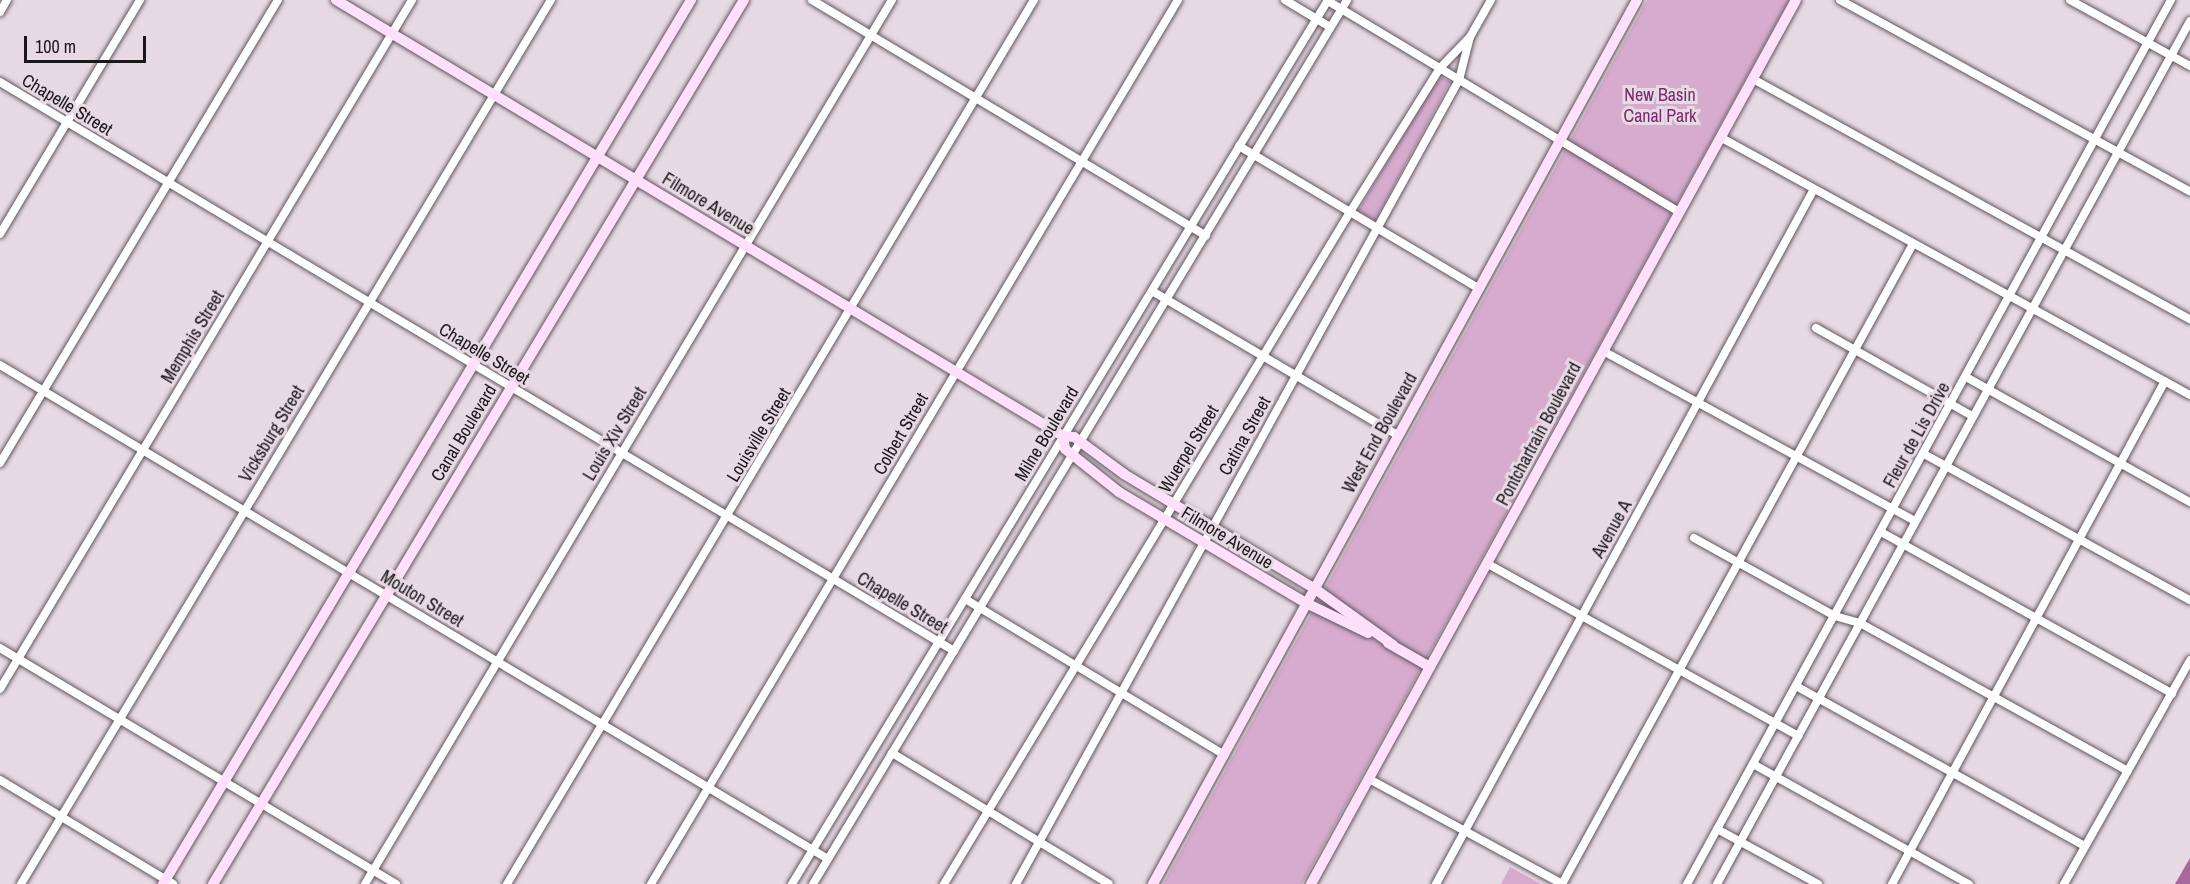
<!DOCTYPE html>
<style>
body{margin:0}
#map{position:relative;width:2190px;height:884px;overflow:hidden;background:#e7dae4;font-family:"Archivo Narrow",sans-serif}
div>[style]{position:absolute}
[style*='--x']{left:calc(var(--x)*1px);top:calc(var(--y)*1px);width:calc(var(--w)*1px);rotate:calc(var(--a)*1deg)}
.green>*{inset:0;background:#d6abce}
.water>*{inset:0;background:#a7689d}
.roads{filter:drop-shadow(0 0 2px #61565f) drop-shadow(0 0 2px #61565f)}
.street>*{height:8px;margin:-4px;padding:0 4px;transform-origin:4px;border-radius:4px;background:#fff}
.secondary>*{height:10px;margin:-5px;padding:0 5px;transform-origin:5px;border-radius:5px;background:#ffe0fa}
span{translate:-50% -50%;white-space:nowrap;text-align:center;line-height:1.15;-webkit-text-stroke:6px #e7dae4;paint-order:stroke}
.park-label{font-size:18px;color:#77296d}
.street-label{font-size:18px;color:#1c171b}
.scale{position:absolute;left:24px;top:36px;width:122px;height:27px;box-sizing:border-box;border:3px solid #1c171b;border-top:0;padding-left:8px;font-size:18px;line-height:21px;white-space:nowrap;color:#1c171b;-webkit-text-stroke:4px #e7dae4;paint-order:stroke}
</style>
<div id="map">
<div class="green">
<i style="clip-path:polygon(1647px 0,1789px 0,1302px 884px,1163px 884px)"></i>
<i style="clip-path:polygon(1439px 76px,1450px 82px,1375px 221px,1358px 211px)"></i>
<i style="clip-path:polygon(1510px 867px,1541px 884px,1501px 884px)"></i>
</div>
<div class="water">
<i style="clip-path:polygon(2190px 858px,2190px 884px,2175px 884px)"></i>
</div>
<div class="roads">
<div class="street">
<i style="--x:812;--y:0;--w:459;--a:30.9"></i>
<i style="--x:1285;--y:0;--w:52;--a:31"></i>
<i style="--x:1840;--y:0;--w:399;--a:28.7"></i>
<i style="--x:2070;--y:0;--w:137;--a:28.8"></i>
<i style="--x:1328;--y:1;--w:410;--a:31"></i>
<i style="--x:0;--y:12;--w:14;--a:-60"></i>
<i style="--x:1753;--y:79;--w:499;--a:28.8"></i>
<i style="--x:0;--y:82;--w:1111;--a:30.81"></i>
<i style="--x:1720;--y:137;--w:536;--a:28.76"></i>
<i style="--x:1239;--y:146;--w:280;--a:30.7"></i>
<i style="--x:0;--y:234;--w:273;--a:-59.1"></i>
<i style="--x:1152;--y:291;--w:284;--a:30.4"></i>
<i style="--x:1816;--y:328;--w:179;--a:29.4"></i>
<i style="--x:1603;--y:351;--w:355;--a:28.6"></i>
<i style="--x:0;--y:365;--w:964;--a:30.82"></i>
<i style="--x:1966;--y:377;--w:257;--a:29.2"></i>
<i style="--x:1924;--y:454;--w:303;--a:28.8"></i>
<i style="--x:0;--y:463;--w:540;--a:-59.02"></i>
<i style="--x:1881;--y:532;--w:333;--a:29"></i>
<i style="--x:1694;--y:538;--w:161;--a:29"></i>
<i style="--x:1835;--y:616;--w:26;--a:16"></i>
<i style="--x:1860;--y:623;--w:306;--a:28.9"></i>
<i style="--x:1488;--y:564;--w:355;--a:29"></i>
<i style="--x:965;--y:599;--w:303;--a:31"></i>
<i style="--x:0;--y:648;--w:461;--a:30.8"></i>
<i style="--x:1796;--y:686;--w:330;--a:29"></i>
<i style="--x:0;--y:689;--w:803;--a:-59.12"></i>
<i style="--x:892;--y:753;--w:253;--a:31.1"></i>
<i style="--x:1753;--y:764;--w:247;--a:29.1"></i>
<i style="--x:1369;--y:779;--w:220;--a:28.5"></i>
<i style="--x:0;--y:780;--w:202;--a:31"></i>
<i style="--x:1717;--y:829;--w:115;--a:28.6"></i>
<i style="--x:21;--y:884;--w:1031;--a:-59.06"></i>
<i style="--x:365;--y:884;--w:1029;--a:-59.2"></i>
<i style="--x:507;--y:884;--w:1029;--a:-59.2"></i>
<i style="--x:651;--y:884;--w:1029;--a:-59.2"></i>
<i style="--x:792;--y:884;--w:1034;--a:-58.77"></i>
<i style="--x:813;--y:884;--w:1033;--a:-58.86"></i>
<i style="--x:944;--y:884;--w:785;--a:-58.86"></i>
<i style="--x:1350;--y:212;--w:170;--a:-58"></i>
<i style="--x:1440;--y:68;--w:42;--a:-46"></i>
<i style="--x:1016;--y:884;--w:918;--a:-61.15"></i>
<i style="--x:1459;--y:80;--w:44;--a:-75.7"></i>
<i style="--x:1470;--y:37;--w:43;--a:-60.4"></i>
<i style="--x:1436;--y:884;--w:791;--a:-61.46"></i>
<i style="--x:1562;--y:884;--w:730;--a:-61.26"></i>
<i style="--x:1687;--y:884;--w:1008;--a:-61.3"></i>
<i style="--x:1717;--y:884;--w:984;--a:-61.27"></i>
<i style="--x:1892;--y:884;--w:572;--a:-61.51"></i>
<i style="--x:2064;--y:884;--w:257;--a:-60.6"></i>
</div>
<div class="secondary">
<i style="--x:336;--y:0;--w:848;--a:30.95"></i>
<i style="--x:1063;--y:436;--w:11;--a:5"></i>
<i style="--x:1074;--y:437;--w:62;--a:36.5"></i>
<i style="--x:1124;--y:474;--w:222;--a:31"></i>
<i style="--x:1314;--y:588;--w:97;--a:35.8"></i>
<i style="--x:1063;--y:436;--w:13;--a:81"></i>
<i style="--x:1065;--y:449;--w:69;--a:38.5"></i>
<i style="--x:1119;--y:492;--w:217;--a:30.7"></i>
<i style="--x:1306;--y:603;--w:69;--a:25.8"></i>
<i style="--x:1388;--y:643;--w:48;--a:29.7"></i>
<i style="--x:163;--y:884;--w:1030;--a:-59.15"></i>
<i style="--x:213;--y:884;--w:1031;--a:-59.01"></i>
<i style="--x:1153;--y:884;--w:1008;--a:-61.3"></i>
<i style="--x:1311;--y:884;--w:1008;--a:-61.25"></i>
</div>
</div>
<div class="park-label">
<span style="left:1660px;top:106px">New Basin<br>Canal Park</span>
</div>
<div class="street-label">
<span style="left:67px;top:105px;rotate:31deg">Chapelle Street</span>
<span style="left:708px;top:204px;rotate:31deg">Filmore Avenue</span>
<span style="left:193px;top:337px;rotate:-59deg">Memphis Street</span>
<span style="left:484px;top:354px;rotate:31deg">Chapelle Street</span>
<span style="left:464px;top:433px;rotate:-59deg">Canal Boulevard</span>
<span style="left:1380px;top:433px;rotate:-61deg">West End Boulevard</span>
<span style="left:272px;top:434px;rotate:-59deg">Vicksburg Street</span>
<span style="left:615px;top:434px;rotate:-59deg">Louis Xiv Street</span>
<span style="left:901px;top:434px;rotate:-60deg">Colbert Street</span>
<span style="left:1047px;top:434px;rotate:-59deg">Milne Boulevard</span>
<span style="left:1539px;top:434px;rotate:-62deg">Pontchartrain Boulevard</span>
<span style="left:759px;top:435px;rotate:-59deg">Louisville Street</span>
<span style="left:1917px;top:435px;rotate:-61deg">Fleur de Lis Drive</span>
<span style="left:1245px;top:436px;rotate:-61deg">Catina Street</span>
<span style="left:1189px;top:449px;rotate:-59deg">Wuerpel Street</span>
<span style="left:1612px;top:529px;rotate:-61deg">Avenue A</span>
<span style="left:1227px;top:538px;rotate:31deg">Filmore Avenue</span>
<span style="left:422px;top:599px;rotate:31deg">Mouton Street</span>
<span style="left:902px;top:603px;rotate:31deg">Chapelle Street</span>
</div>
<div class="scale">100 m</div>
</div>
